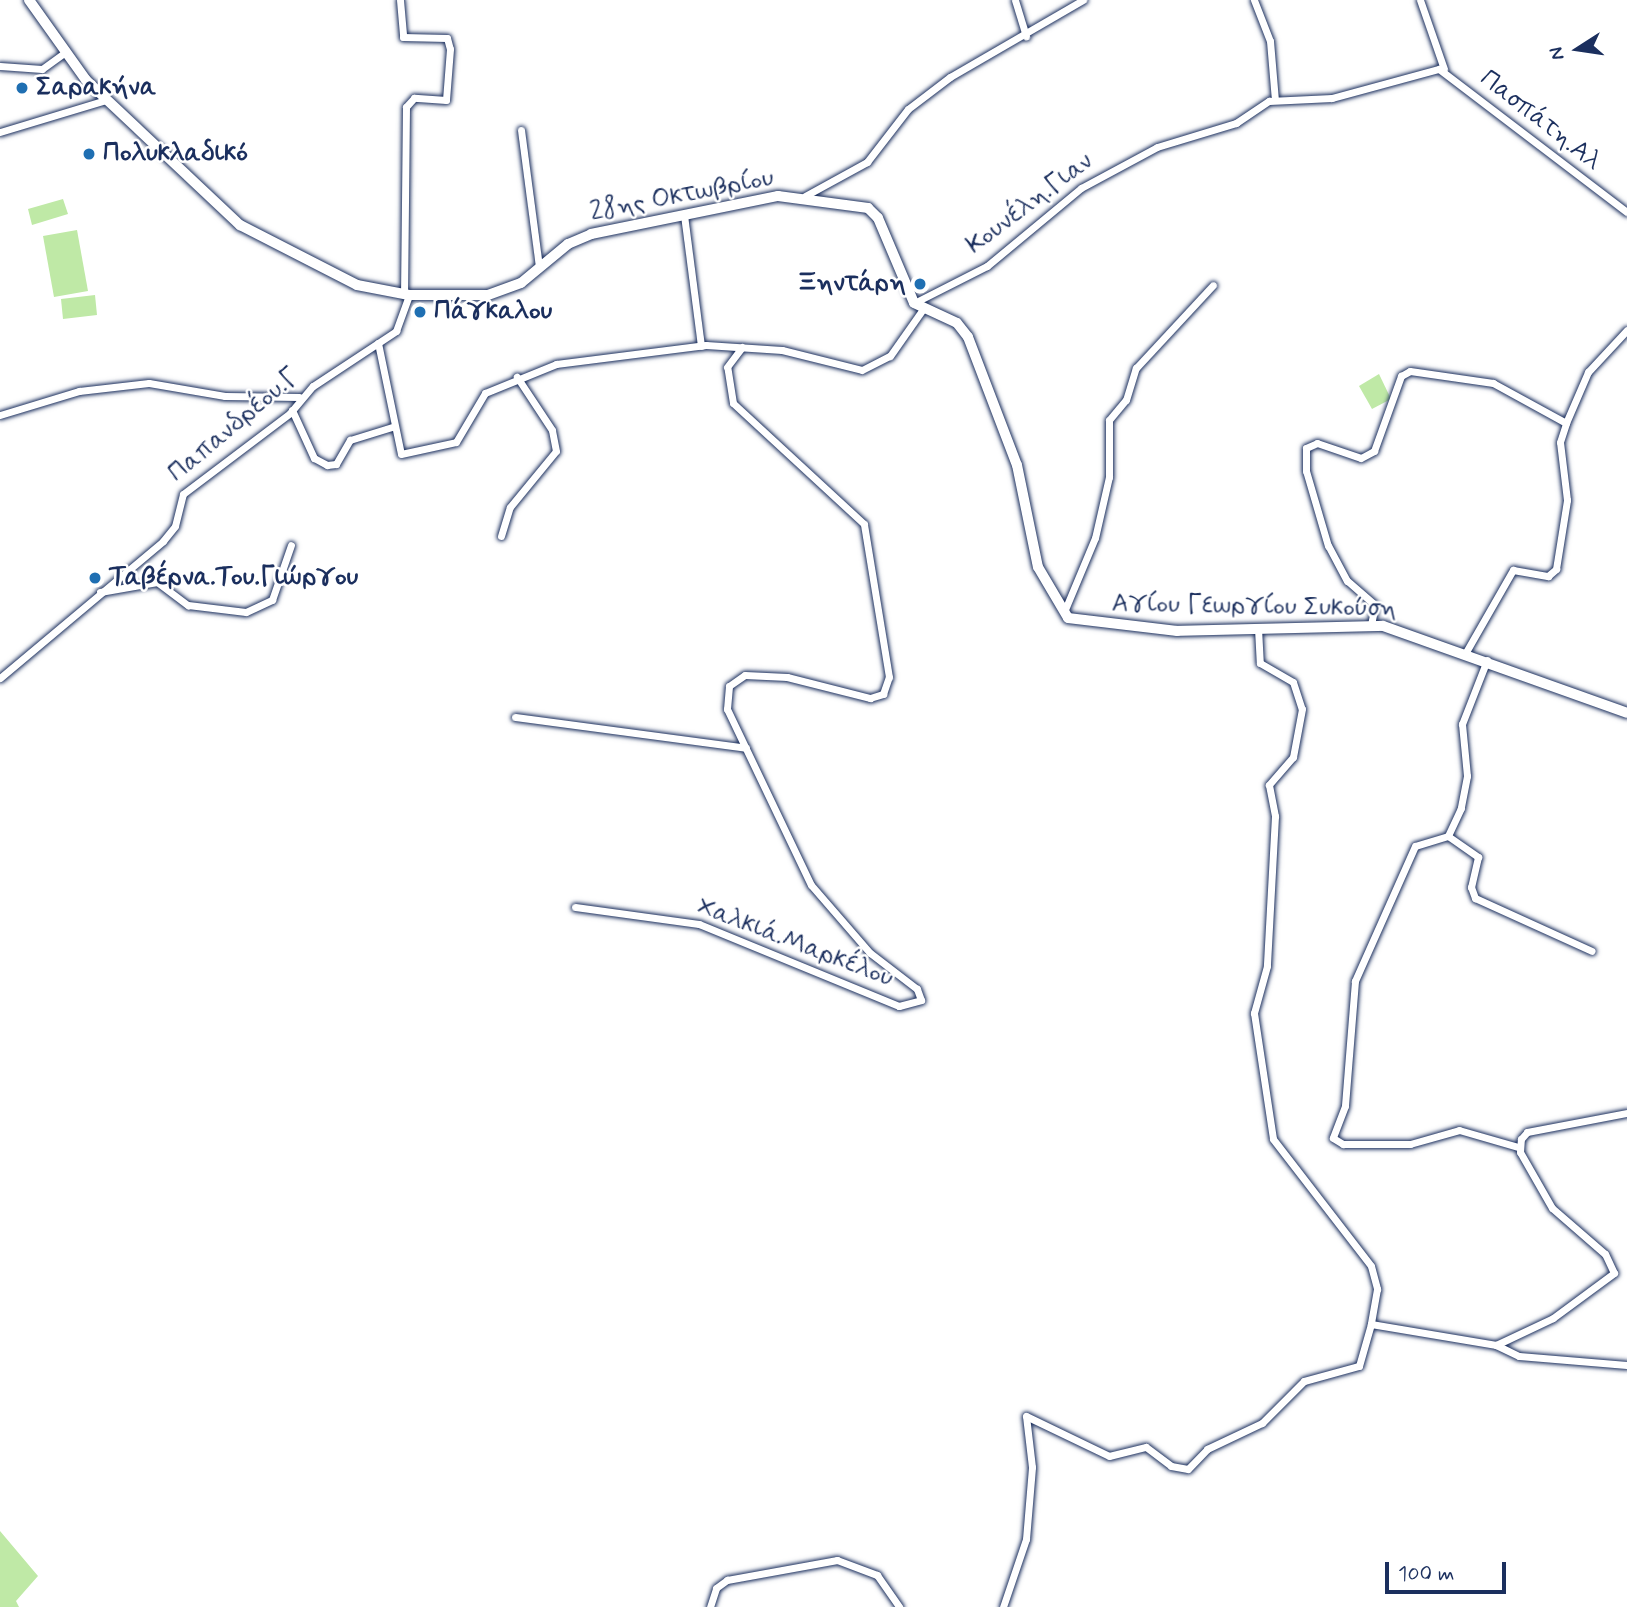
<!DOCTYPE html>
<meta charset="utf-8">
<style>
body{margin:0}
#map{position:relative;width:1627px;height:1607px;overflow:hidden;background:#fff;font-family:Mynerve,sans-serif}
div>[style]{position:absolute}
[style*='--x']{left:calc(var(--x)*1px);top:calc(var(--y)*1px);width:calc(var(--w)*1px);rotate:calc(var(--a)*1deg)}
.green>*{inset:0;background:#bfe9a6}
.roads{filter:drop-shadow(0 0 2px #1b2f5e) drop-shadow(0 0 2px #1b2f5e)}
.street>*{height:7px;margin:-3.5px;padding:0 3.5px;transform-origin:3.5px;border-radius:3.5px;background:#fff}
.secondary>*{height:10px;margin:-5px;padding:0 5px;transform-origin:5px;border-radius:5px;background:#fff}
.dots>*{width:19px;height:19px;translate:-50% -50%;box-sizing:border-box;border:4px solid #fff;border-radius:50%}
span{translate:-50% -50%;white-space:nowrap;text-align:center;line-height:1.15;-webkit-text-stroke:5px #fff;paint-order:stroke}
.poi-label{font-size:26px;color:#1b2f5e;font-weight:700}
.left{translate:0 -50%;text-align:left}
.right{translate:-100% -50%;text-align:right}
.street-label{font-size:26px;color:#1b2f5e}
.north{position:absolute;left:1543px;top:14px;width:70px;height:70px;-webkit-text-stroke:5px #fff;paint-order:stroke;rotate:258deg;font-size:19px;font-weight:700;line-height:28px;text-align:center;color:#1b2f5e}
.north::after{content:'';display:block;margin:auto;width:24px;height:32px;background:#1b2f5e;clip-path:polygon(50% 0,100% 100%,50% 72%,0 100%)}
.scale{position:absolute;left:1385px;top:1562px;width:121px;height:32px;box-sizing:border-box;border:4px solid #1b2f5e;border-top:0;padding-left:9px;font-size:21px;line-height:24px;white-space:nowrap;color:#1b2f5e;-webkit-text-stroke:5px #fff;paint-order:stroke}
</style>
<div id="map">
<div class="green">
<i style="clip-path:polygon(63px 199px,68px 214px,32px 225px,28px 209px)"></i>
<i style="clip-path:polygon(77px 230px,88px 291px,54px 297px,43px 236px)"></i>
<i style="clip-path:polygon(95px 295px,97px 315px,63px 319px,61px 299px)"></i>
<i style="clip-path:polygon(1379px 374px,1391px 399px,1372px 409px,1359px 386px)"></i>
<i style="clip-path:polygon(0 1531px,38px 1576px,16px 1601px,19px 1607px,0 1607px)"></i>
</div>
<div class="roads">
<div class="street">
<i style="--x:400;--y:0;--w:37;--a:85"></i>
<i style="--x:403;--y:37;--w:44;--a:1.3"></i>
<i style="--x:447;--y:38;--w:11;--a:75"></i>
<i style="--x:450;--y:49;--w:51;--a:94.5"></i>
<i style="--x:446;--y:100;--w:32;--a:-176"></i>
<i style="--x:414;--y:98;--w:12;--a:132"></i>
<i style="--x:406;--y:107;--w:187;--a:90.6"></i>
<i style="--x:1015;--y:0;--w:38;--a:73"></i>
<i style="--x:1254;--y:0;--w:44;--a:68.7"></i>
<i style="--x:1270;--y:41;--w:59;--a:85.2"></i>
<i style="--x:1420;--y:0;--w:73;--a:70.8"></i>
<i style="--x:0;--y:66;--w:42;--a:4.1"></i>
<i style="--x:42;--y:69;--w:26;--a:-36"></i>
<i style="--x:521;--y:130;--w:138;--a:82.5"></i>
<i style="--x:0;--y:132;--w:111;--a:-16.8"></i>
<i style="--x:805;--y:196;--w:71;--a:-28.7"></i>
<i style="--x:867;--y:162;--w:67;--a:-52.3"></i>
<i style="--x:908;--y:109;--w:53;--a:-37.3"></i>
<i style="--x:950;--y:77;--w:154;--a:-30.1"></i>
<i style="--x:684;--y:215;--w:132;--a:82.6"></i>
<i style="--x:914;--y:303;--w:82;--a:-26.9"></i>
<i style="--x:987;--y:266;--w:122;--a:-39.7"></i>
<i style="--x:1081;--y:188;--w:86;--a:-28.3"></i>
<i style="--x:1157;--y:147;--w:83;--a:-16.9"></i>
<i style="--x:1236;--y:123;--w:40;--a:-34"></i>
<i style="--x:1269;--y:101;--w:63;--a:-2.7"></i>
<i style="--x:1332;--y:98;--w:111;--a:-15.2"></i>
<i style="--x:1439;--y:69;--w:236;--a:37.3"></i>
<i style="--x:378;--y:343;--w:113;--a:78.3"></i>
<i style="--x:401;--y:454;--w:56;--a:-12.3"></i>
<i style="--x:456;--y:442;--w:57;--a:-59.4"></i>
<i style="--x:485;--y:393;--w:77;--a:-22.2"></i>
<i style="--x:556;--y:364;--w:151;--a:-7.2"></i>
<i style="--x:706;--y:345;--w:76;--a:3.8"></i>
<i style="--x:782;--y:350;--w:82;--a:14"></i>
<i style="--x:862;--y:370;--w:31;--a:-27"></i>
<i style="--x:890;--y:356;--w:57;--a:-54.9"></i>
<i style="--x:292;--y:410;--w:53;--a:65.4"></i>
<i style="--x:314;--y:458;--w:15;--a:28"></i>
<i style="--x:327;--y:465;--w:9;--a:-6"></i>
<i style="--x:336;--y:464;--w:28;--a:-60"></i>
<i style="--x:350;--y:440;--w:44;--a:-17.2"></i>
<i style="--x:0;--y:415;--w:83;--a:-16.9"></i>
<i style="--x:79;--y:391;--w:70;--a:-6.5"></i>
<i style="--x:149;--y:383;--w:77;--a:9.7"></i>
<i style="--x:225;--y:396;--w:74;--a:0.8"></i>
<i style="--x:501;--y:536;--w:30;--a:-73"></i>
<i style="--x:510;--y:507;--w:72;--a:-50.6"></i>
<i style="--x:556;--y:451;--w:21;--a:-101"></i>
<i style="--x:552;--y:430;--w:64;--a:-123.4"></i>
<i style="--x:100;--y:592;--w:58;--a:-10"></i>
<i style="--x:157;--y:582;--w:39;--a:37"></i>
<i style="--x:188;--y:605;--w:58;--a:6.9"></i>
<i style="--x:246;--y:612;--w:29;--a:-25"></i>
<i style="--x:272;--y:600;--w:58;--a:-70.9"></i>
<i style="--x:1064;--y:612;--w:80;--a:-67.3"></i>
<i style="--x:1095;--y:538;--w:63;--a:-77.1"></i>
<i style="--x:1109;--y:477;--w:57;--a:-90"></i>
<i style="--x:1109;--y:420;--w:26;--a:-50"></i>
<i style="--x:1126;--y:400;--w:34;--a:-73"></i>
<i style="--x:1136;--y:368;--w:113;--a:-47.1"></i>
<i style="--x:1371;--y:625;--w:20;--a:-79"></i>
<i style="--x:1375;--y:605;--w:37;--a:-139"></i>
<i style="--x:1347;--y:581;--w:40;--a:-118"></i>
<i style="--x:1328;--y:546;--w:78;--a:-106.3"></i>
<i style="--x:1306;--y:471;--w:23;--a:-90"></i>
<i style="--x:1306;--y:448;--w:12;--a:-24"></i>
<i style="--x:1317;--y:443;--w:46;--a:18.8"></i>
<i style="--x:1361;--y:458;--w:15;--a:-28"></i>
<i style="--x:1374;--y:451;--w:80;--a:-70.2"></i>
<i style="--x:1401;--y:376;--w:10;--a:-29"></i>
<i style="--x:1410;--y:371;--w:84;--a:8.2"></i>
<i style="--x:1493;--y:383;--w:83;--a:28.7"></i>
<i style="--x:1566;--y:423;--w:56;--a:-66.7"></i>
<i style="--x:1588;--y:372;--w:57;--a:-47.1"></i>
<i style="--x:1258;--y:628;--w:35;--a:87"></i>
<i style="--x:1260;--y:663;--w:38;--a:30"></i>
<i style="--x:1293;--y:682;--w:28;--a:72"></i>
<i style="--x:1302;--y:709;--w:49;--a:100.6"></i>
<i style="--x:1293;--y:757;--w:37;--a:131"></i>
<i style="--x:1269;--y:785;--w:32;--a:79"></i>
<i style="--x:1275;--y:816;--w:150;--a:93.1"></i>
<i style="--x:1267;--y:966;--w:49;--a:105.5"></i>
<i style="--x:1254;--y:1013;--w:127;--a:81.4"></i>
<i style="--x:1273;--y:1139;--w:160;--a:52.3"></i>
<i style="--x:1371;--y:1266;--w:24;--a:75"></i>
<i style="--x:1377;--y:1289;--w:36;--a:100"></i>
<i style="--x:1371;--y:1324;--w:127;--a:9.5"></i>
<i style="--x:1496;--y:1345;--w:25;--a:26"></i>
<i style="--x:1519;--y:1356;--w:108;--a:4.8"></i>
<i style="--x:1466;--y:652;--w:95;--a:-60.2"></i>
<i style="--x:1513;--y:570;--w:36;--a:10"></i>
<i style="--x:1548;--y:576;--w:11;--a:-41"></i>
<i style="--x:1556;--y:569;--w:70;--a:-80.9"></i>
<i style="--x:1567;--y:500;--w:58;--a:-96.9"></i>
<i style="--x:1560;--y:442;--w:20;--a:-72"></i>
<i style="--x:1487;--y:660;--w:69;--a:111.3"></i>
<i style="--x:1462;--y:724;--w:52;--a:84.5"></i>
<i style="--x:1467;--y:776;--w:33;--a:101"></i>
<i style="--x:1461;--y:808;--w:31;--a:115"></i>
<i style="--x:1448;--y:836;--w:34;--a:163"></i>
<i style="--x:1415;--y:846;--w:148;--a:114"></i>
<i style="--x:1355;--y:981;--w:125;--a:94.6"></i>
<i style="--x:1345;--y:1106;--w:34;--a:111"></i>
<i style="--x:1333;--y:1138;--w:12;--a:31"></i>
<i style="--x:1343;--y:1144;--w:67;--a:0"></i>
<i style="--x:1410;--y:1144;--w:51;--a:-15.9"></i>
<i style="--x:1459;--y:1130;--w:61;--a:16.1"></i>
<i style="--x:0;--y:678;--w:213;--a:-40"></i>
<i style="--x:163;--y:541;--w:19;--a:-51"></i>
<i style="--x:175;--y:526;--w:33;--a:-76"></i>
<i style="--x:183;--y:494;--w:134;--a:-37.1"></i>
<i style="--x:290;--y:413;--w:35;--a:-50"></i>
<i style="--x:313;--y:386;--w:100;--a:-33.5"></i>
<i style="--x:396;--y:331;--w:38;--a:-70"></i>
<i style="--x:515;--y:717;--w:233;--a:7.6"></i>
<i style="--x:1448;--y:836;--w:37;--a:35"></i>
<i style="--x:1478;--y:857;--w:31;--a:103"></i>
<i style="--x:1471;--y:887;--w:12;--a:70"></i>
<i style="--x:1475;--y:898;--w:128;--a:24.4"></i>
<i style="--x:575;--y:907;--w:125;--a:7.8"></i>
<i style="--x:699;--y:924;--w:216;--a:22.3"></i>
<i style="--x:899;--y:1006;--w:23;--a:-15"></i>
<i style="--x:921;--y:1000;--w:12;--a:-110"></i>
<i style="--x:917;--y:989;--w:59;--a:-142.5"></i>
<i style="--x:870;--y:953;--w:90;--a:-130.9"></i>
<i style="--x:811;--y:885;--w:195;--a:-115.5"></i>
<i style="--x:727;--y:709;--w:23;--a:-85"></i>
<i style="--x:729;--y:686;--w:19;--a:-35"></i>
<i style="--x:745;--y:675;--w:42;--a:2.7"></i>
<i style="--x:787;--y:677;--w:86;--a:14.2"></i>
<i style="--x:870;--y:698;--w:14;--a:-17"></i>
<i style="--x:883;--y:694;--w:18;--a:-71"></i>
<i style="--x:889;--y:677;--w:155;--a:-99.3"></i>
<i style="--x:864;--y:524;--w:178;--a:-137.3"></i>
<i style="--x:733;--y:403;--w:36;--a:-99"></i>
<i style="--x:727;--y:367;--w:25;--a:-53"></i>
<i style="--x:1496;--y:1345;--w:63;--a:-25.3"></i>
<i style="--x:1553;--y:1318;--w:76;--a:-36.4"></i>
<i style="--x:1614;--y:1273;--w:21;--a:-115"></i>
<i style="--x:1605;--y:1254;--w:70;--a:-139"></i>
<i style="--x:1552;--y:1208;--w:64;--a:-119.7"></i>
<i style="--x:1520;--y:1152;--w:13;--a:-86"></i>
<i style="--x:1521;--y:1139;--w:9;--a:-49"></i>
<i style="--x:1527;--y:1132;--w:102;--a:-10.8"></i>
<i style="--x:710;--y:1607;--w:20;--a:-72"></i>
<i style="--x:716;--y:1588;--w:14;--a:-36"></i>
<i style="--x:727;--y:1580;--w:112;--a:-10.3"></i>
<i style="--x:837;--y:1560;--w:43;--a:20.6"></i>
<i style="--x:877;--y:1575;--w:39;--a:55"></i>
<i style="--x:1003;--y:1607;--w:72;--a:-71.3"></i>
<i style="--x:1026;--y:1539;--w:72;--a:-85.2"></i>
<i style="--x:1032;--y:1467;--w:51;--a:-96.7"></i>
<i style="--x:1026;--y:1416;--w:92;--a:25.7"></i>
<i style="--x:1109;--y:1456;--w:38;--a:-14"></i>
<i style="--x:1146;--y:1447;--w:31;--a:37"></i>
<i style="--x:1171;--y:1466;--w:17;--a:10"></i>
<i style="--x:1188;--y:1469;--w:28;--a:-46"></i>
<i style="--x:1207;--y:1449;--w:61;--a:-25.3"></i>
<i style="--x:1262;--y:1423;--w:59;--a:-45"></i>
<i style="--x:1304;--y:1381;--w:57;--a:-15.3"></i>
<i style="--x:1359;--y:1366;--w:44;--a:-74.1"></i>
</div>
<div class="secondary">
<i style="--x:29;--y:0;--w:98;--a:54.5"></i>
<i style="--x:86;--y:80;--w:212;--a:43.3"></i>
<i style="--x:240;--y:225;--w:131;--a:27.1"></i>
<i style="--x:357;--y:285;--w:53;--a:10.9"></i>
<i style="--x:409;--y:295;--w:79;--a:0"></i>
<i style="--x:488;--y:295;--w:35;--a:-20"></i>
<i style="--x:521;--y:283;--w:61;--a:-39.7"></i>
<i style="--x:568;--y:244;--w:25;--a:-23"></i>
<i style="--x:591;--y:234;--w:191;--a:-11.5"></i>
<i style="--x:778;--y:196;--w:91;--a:7.6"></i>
<i style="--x:868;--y:208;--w:14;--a:45"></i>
<i style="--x:878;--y:218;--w:92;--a:67"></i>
<i style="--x:914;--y:303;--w:47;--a:24.9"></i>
<i style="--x:957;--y:323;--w:18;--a:52"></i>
<i style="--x:968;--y:337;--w:137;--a:69.1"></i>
<i style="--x:1017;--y:465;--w:104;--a:78.4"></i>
<i style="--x:1038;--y:567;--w:59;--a:59.5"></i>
<i style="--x:1068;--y:618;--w:110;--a:6.8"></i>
<i style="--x:1177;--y:631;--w:206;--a:-1.4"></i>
<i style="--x:1383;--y:626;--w:259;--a:19.6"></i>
</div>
</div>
<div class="dots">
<i style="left:22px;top:88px;background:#1f6fb2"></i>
<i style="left:89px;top:154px;background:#1f6fb2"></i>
<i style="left:920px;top:284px;background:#1f6fb2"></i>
<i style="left:420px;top:312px;background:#1f6fb2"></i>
<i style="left:95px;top:578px;background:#1f6fb2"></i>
</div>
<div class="poi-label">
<span class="left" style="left:36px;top:88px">Σαρακήνα</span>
<span class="left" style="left:103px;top:154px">Πολυκλαδικό</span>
<span class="right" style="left:906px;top:284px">Ξηντάρη</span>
<span class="left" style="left:434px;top:312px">Πάγκαλου</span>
<span class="left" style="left:109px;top:578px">Ταβέρνα.Του.Γιώργου</span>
</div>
<div class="street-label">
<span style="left:1540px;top:121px;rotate:38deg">Πασπάτη.Αλ</span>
<span style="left:682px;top:196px;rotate:-11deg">28ης Οκτωβρίου</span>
<span style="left:1030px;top:204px;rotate:-37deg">Κουνέλη.Γιαν</span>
<span style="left:234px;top:426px;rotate:-40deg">Παπανδρέου.Γ</span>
<span style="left:1254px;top:607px;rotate:1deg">Αγίου Γεωργίου Συκούση</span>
<span style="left:795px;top:943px;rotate:21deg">Χαλκιά.Μαρκέλου</span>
</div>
<div class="north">N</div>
<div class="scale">100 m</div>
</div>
